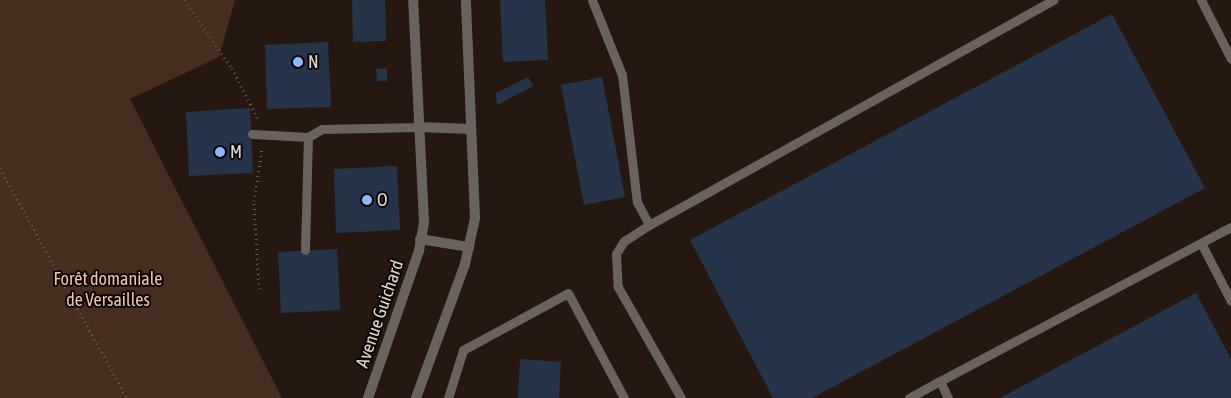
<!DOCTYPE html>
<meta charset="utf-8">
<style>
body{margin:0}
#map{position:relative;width:1231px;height:398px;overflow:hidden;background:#261811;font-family:"Asap Condensed",sans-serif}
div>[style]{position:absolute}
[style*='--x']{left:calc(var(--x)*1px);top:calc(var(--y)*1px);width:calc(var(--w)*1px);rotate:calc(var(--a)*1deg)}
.green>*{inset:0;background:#452e20}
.building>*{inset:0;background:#263449}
.path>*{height:3px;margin-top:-1.5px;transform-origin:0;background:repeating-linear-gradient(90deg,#665953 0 1px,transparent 0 5px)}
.lane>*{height:9px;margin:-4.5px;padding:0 4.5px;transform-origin:4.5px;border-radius:4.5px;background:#6a625e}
.street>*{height:10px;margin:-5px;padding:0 5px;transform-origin:5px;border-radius:5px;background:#6a625e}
.dots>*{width:14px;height:14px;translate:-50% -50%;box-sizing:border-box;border:2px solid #0a0503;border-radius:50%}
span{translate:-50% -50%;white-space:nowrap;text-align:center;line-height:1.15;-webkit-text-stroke:4px #0a0503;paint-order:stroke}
.poi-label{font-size:18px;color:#e2d8d3}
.left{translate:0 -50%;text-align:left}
.park-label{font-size:18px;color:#f7c3a6}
.street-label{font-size:18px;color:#e2d8d3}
</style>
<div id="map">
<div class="green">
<i style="clip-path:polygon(0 0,235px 0,219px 57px,130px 99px,282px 398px,0 398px)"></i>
</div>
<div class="building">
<i style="clip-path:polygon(352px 0,385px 0,386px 41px,353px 42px)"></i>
<i style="clip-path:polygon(500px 0,545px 0,548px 60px,503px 62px)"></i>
<i style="clip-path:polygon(1112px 14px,1205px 188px,812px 398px,773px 398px,690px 240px)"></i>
<i style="clip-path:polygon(328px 42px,331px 107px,267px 109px,265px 45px)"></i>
<i style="clip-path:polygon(387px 68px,387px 81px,377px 81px,376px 69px)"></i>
<i style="clip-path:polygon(528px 77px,533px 86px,497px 105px,496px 93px)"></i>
<i style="clip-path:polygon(602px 77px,625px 197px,584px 205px,561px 85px)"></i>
<i style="clip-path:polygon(250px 108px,253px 173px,189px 176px,186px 112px)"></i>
<i style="clip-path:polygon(397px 166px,400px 230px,336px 233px,334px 169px)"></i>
<i style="clip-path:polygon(337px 249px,340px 310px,281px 313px,278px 252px)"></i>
<i style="clip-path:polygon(1196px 293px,1231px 359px,1231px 398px,1000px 398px)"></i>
<i style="clip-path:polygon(520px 359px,561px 362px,559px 398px,518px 398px)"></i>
</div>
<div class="path">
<i style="--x:184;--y:0;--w:83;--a:54.8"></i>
<i style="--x:232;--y:68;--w:59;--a:63"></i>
<i style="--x:0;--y:168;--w:263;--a:61.1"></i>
<i style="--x:259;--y:289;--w:88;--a:-93.3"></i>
<i style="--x:254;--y:201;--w:54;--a:-81.4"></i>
</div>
<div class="lane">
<i style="--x:592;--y:0;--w:81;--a:68.2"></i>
<i style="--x:622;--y:75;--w:128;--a:83.3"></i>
<i style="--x:637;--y:202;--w:26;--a:62"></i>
<i style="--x:649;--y:225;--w:463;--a:-29.1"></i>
<i style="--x:1201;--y:0;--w:66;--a:63"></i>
<i style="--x:252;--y:134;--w:56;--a:3.1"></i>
<i style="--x:649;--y:225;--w:30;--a:147"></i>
<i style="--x:624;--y:241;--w:15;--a:122"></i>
<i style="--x:616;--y:254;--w:33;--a:87"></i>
<i style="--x:618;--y:287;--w:128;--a:60.4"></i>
<i style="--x:1201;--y:243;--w:65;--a:62.7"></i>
<i style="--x:305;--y:250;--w:113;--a:-88.5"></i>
<i style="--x:308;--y:137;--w:16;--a:-30"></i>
<i style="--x:322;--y:129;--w:97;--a:-1.2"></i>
<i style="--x:448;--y:398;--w:50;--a:-72.6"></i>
<i style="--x:463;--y:350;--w:119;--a:-28.5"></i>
<i style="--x:568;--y:293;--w:119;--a:61.9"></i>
<i style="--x:909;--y:398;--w:35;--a:-29"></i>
<i style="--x:948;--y:398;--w:19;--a:-115"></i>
<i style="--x:940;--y:381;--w:329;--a:-27.9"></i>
</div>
<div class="street">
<i style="--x:419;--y:127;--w:52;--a:2.2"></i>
<i style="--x:420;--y:239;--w:50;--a:9.3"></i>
<i style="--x:368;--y:398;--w:156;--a:-70.9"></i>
<i style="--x:419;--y:251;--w:29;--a:-80"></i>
<i style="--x:424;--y:222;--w:222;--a:-92.8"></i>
<i style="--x:416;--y:398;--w:143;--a:-69.9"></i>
<i style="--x:465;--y:264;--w:47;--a:-77.7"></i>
<i style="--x:475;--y:218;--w:218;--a:-92.4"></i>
</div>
<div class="dots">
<i style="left:298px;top:62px;background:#8bbafc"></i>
<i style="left:220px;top:152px;background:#8bbafc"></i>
<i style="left:367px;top:200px;background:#8bbafc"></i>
</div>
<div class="poi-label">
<span class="left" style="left:308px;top:62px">N</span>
<span class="left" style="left:230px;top:152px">M</span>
<span class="left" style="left:377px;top:200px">O</span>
</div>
<div class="park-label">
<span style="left:108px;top:290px">Forêt domaniale<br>de Versailles</span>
</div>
<div class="street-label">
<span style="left:380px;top:314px;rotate:-71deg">Avenue Guichard</span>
</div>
</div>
